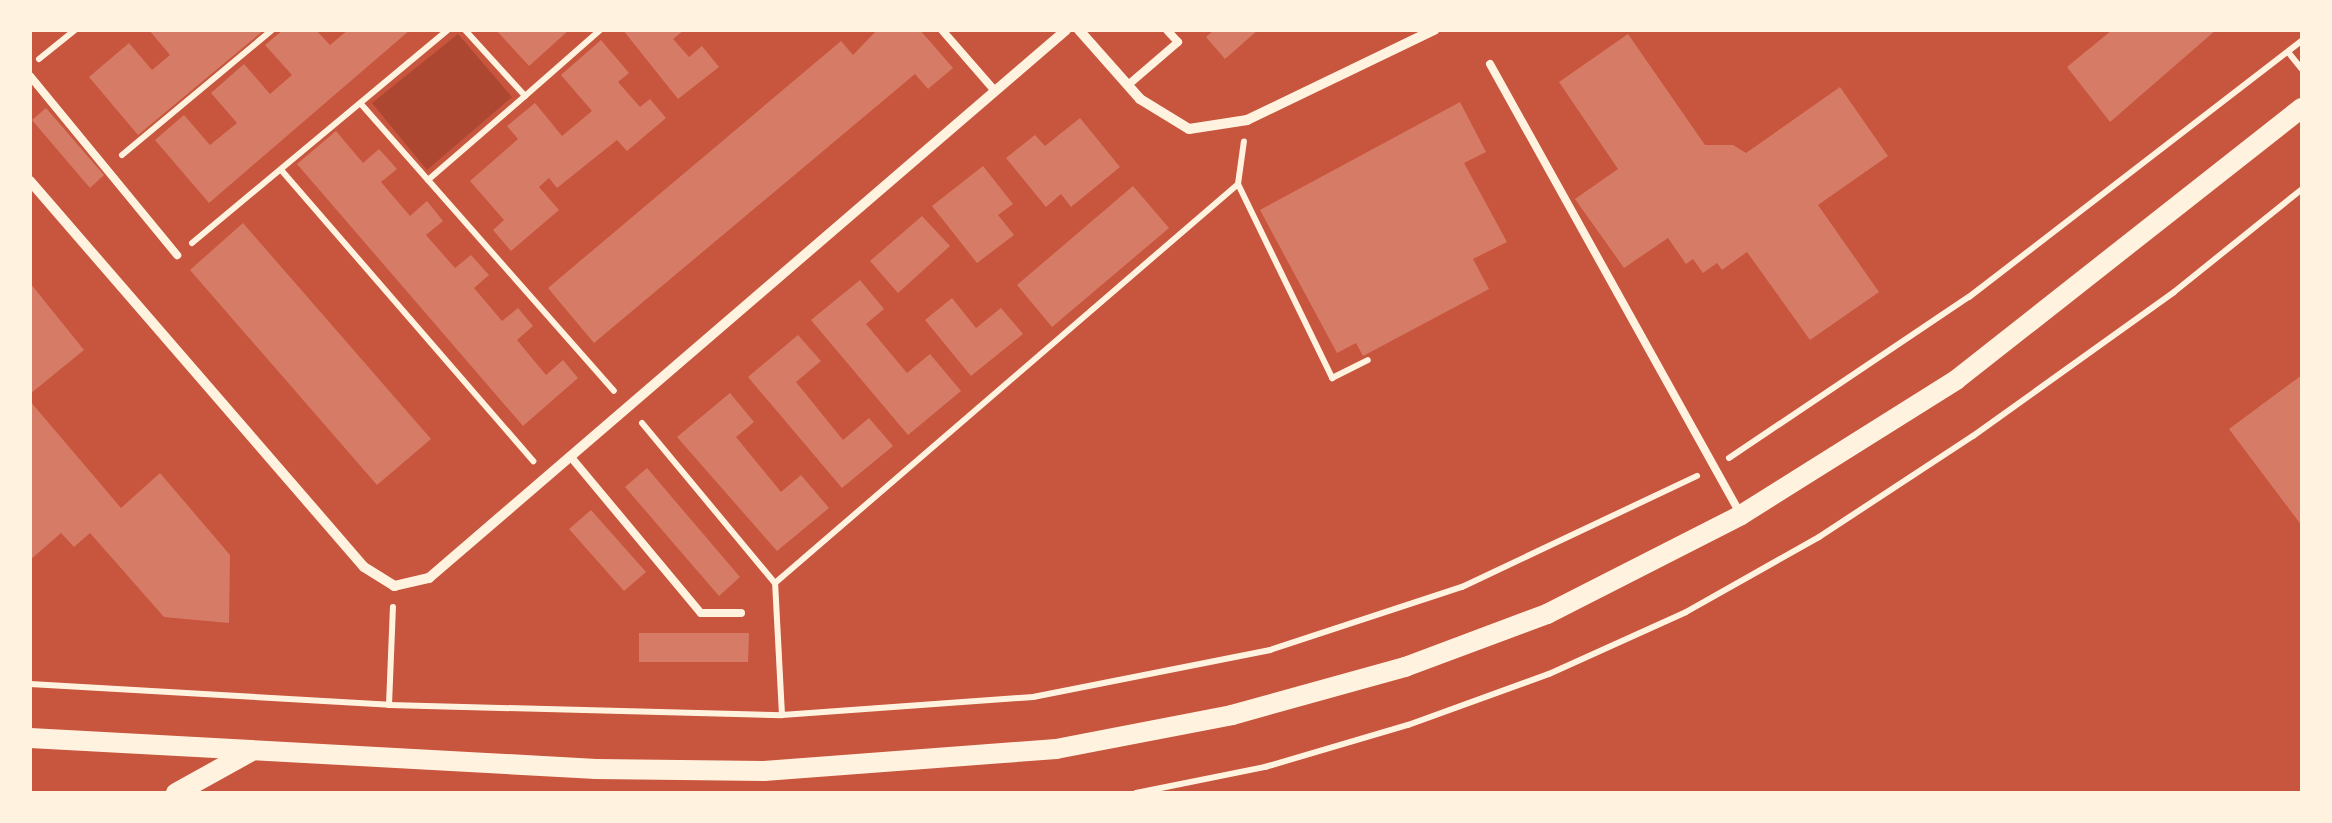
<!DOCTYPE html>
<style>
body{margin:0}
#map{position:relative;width:2332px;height:823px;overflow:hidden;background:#c8553d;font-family:Cabin,sans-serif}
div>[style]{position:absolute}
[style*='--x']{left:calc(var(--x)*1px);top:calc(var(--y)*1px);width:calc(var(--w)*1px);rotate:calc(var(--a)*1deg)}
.green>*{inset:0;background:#ae4732}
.building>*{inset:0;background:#d67c66}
.path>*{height:6px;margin:-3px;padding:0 3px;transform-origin:3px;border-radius:3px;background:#fff3e0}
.service>*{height:8px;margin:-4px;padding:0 4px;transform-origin:4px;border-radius:4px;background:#fff3e0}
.minor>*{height:10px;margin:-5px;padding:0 5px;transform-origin:5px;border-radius:5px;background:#fff3e0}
.secondary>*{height:20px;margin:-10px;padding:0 10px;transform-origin:10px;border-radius:10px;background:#fff3e0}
span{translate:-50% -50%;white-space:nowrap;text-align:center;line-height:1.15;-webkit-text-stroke:8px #fff3e0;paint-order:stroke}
.frame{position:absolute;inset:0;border:32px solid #fff3e0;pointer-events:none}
</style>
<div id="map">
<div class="green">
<i style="clip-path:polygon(458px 34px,512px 97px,427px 170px,372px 103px)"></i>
</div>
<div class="building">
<i style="clip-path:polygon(149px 30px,264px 30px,138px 135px,89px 77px,129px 43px,152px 70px,170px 55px)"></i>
<i style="clip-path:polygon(283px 30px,316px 30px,330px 45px,348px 30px,410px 30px,209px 203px,155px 140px,184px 115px,210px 145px,237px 123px,211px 93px,244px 64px,270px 94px,292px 75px,265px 45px)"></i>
<i style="clip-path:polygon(496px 30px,569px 30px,529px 66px)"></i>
<i style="clip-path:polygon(623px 30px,684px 30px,673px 39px,689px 57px,702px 46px,719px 67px,678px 99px)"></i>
<i style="clip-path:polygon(877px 30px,920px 30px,953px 68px,928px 89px,915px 74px,594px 343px,548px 288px,841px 41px,853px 55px)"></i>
<i style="clip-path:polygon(1214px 30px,1258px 30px,1225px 59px,1206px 37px)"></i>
<i style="clip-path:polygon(2112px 30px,2216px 30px,2110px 122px,2067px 67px)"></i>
<i style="clip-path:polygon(1628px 34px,1705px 145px,1733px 145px,1746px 153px,1840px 87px,1888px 156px,1818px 205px,1879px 292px,1810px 340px,1747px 252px,1722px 270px,1717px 263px,1703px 273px,1693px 259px,1686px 264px,1668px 238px,1624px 268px,1575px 199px,1618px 169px,1559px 82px)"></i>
<i style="clip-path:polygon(601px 40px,629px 73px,618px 82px,640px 107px,650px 99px,666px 118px,627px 151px,617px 140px,557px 188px,549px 178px,539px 187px,559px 210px,511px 251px,493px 230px,504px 220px,470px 181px,518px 139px,507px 126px,535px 103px,562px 136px,592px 111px,561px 75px)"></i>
<i style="clip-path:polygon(1460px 102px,1486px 152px,1464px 163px,1507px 242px,1473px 259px,1489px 289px,1363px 356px,1356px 343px,1337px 353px,1260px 210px)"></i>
<i style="clip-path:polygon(46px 108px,104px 175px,90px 188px,32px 120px)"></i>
<i style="clip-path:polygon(1080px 118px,1120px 167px,1071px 207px,1061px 194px,1046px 207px,1006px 158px,1035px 135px,1045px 146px)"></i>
<i style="clip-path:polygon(336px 131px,363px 163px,379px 149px,397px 169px,381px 182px,410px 216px,427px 201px,443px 221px,426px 235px,455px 268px,471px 255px,489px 275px,474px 288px,502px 321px,518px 308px,533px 326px,517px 340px,546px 375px,563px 360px,578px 378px,523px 426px,297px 164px)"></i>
<i style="clip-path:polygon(983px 166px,1013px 204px,998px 215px,1014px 235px,977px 263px,932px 206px)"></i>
<i style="clip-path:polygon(1133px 186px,1169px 228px,1052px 327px,1017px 285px)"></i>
<i style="clip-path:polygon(922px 216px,950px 246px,898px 293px,870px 261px)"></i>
<i style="clip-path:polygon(243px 223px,431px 439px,377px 485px,190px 270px)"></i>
<i style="clip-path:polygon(860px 280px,884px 309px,866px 324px,907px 373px,930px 354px,961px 391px,908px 435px,811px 320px)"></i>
<i style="clip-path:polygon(30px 283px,84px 350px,30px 394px)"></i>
<i style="clip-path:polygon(952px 298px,976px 328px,1001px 308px,1023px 334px,971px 376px,925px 320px)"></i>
<i style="clip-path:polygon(798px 335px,821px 361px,796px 382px,843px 440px,869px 418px,893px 446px,842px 488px,748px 377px)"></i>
<i style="clip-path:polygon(2302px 375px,2302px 526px,2229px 429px)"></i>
<i style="clip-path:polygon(730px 393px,754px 422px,736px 437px,781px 492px,801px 475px,829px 508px,777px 551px,677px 437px)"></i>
<i style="clip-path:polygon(30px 401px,121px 508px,160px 473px,230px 555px,229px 623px,164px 617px,90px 533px,74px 547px,61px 533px,30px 560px)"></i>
<i style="clip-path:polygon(647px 468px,740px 577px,719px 596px,625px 487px)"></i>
<i style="clip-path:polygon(591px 510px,646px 572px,624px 591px,569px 529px)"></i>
<i style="clip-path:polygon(639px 633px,749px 633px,748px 662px,639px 662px)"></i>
</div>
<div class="path">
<i style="--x:465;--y:30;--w:89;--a:47.7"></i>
<i style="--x:525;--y:96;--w:128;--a:139.1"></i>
<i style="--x:428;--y:180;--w:281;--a:48.6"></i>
<i style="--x:2288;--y:52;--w:22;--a:51"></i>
<i style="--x:39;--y:59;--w:46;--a:-38.9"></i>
<i style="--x:525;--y:96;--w:100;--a:-41.3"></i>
<i style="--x:361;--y:104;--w:101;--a:48.6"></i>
<i style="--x:122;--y:155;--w:195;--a:-39.8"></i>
<i style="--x:282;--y:171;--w:384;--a:49.1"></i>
<i style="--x:1238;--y:184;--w:216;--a:64.1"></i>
<i style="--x:1332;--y:378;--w:40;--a:-26.6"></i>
<i style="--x:192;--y:243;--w:333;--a:-39.8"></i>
<i style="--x:642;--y:423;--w:208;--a:50.3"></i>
<i style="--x:1729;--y:458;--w:289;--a:-33.9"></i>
<i style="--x:1969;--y:297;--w:420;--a:-37.6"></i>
<i style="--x:30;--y:684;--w:360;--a:3.3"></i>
<i style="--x:389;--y:705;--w:393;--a:1.5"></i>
<i style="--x:782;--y:715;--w:252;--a:-4.1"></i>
<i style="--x:1033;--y:697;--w:242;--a:-11.2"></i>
<i style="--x:1270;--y:650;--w:202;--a:-18.2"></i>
<i style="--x:1462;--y:587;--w:260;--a:-25.3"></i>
<i style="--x:389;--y:705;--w:98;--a:-87.7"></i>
<i style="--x:782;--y:715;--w:132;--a:-93"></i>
<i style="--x:775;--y:583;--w:611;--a:-40.75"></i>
<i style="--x:1238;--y:184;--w:43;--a:-82.1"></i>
<i style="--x:1136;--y:793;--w:132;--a:-11.4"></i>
<i style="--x:1265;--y:767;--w:149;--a:-16.4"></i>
<i style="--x:1408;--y:725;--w:150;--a:-19.9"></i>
<i style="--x:1549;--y:674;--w:150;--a:-24.3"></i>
<i style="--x:1686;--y:612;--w:153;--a:-29.4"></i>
<i style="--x:1819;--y:537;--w:184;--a:-33.3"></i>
<i style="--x:1973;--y:436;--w:247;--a:-35.6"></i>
<i style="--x:2174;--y:292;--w:164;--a:-38.8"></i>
</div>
<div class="service">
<i style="--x:942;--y:30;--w:81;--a:49"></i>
<i style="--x:1490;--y:64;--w:516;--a:60.9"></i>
<i style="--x:30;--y:76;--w:232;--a:50.6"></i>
<i style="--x:1128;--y:85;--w:66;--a:-40.7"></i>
<i style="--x:1178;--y:42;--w:16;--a:-133"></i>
<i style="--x:570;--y:456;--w:204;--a:50.2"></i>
<i style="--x:701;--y:613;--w:40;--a:0"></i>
</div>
<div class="minor">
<i style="--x:1079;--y:30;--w:92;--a:48.5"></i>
<i style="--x:1140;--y:99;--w:57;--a:31.5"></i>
<i style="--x:1189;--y:129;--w:59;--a:-8.8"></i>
<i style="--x:1247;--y:120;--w:208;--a:-25.7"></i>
<i style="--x:30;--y:181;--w:510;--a:49.13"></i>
<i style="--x:364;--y:567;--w:36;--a:32"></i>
<i style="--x:394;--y:586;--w:36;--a:-13"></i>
<i style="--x:429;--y:578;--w:840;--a:-40.7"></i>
</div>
<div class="secondary">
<i style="--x:30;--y:738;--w:567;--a:3.13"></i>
<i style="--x:596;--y:769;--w:168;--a:0.7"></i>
<i style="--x:764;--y:771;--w:293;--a:-4.3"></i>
<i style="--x:1056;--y:749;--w:179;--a:-10.9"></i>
<i style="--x:1232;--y:715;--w:180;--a:-15.5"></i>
<i style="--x:1405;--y:667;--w:152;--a:-20.5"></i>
<i style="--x:1547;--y:614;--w:218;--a:-27"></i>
<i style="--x:1741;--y:515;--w:254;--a:-32.1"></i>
<i style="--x:1956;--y:380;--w:440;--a:-38.2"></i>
<i style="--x:176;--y:793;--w:85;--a:-29"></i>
</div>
<div class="frame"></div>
</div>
